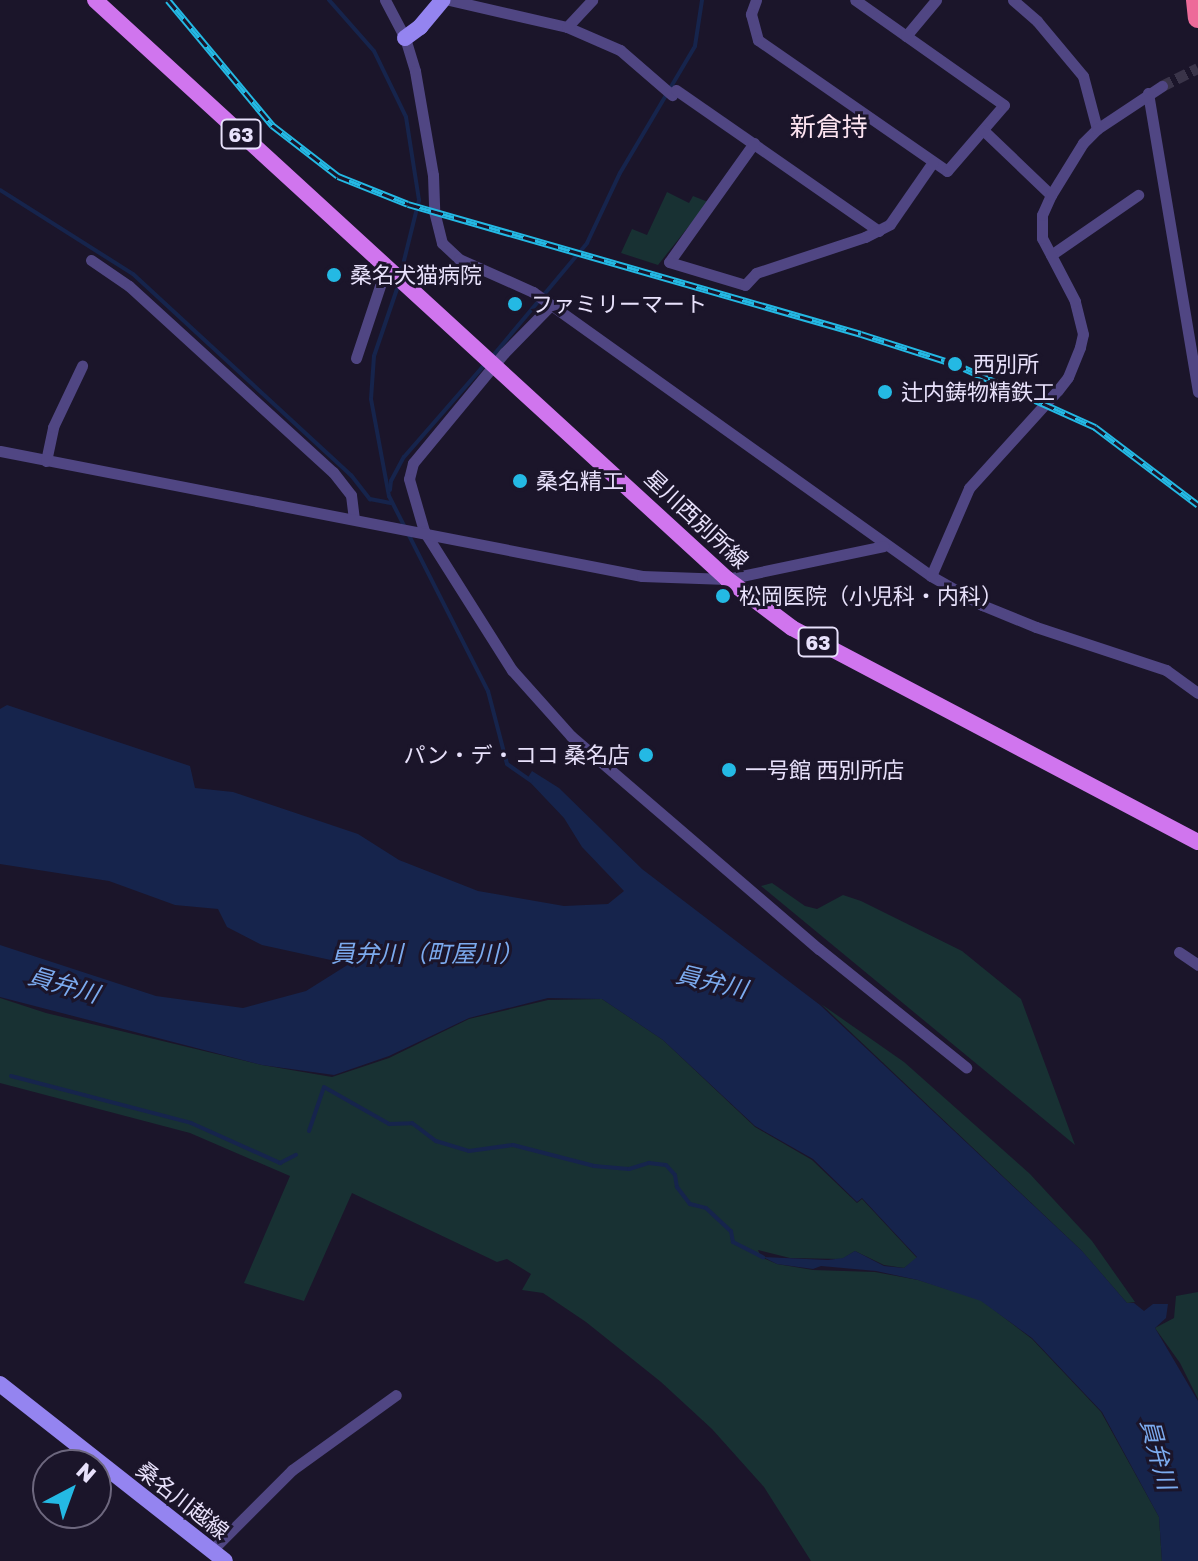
<!DOCTYPE html>
<meta charset="utf-8">
<style>
body{margin:0}
#map{position:relative;width:1198px;height:1561px;overflow:hidden;background:#1b152a;font-family:"Golos Text","Noto Sans JP",sans-serif}
div>[style]{position:absolute}
[style*='--x']{left:calc(var(--x)*1px);top:calc(var(--y)*1px);width:calc(var(--w)*1px);rotate:calc(var(--a)*1deg)}
.green>*{inset:0;background:#183133}
.water>*{inset:0;background:#16244c}
.stream>*{height:4px;margin:-2px;padding:0 2px;transform-origin:2px;border-radius:2px;background:#16244c}
.street-tunnel>*{height:11px;margin-top:-5.5px;transform-origin:0;background:repeating-linear-gradient(90deg,#3a3449 0 11px,transparent 0 16.5px)}
.street>*{height:11px;margin:-5.5px;padding:0 5.5px;transform-origin:5.5px;border-radius:5.5px;background:#504683}
.secondary>*{height:16px;margin:-8px;padding:0 8px;transform-origin:8px;border-radius:8px;background:#9484f0}
.primary>*{height:16px;margin:-8px;padding:0 8px;transform-origin:8px;border-radius:8px;background:#d075ee}
.highway>*{height:20px;margin:-10px;padding:0 10px;transform-origin:10px;border-radius:10px;background:#ed6b99}
.rail>*{height:7px;margin-top:-3.5px;transform-origin:0;background:repeating-linear-gradient(90deg,#1b152a 0 12px,#24b9e4 0 24px);box-sizing:border-box;border-block:2px solid #24b9e4}
.dots>*{width:22px;height:22px;translate:-50% -50%;box-sizing:border-box;border:4px solid #1b152a;border-radius:50%}
span{translate:-50% -50%;white-space:nowrap;text-align:center;line-height:1.15;-webkit-text-stroke:6px #1b152a;paint-order:stroke}
.shield-label span{padding:2px 6px;background:#1b152a;border:2px solid;border-radius:6px;-webkit-text-stroke-width:0}
.shield-label{font-size:20px;color:#e8e1fb;font-weight:700}
.poi-label{font-size:22px;color:#e8e1fb}
.left{translate:0 -50%;text-align:left}
.right{translate:-100% -50%;text-align:right}
.street-label{font-size:22px;color:#e8e1fb}
.water-label{font-size:24px;color:#7cabef;font-style:italic}
.quarter-label{font-size:26px;color:#fce3f0}
.north{position:absolute;left:32px;top:1449px;width:80px;height:80px;box-sizing:border-box;background:#1b152a;border:2px solid #6d677e;border-radius:50%;rotate:41deg;font-size:22px;font-weight:700;line-height:32px;text-align:center;color:#e8e1fb}
.north::after{content:'';display:block;margin:auto;width:28px;height:36px;background:#24b9e4;clip-path:polygon(50% 0,100% 100%,50% 72%,0 100%)}
</style>
<div id="map">
<div class="green">
<i style="clip-path:polygon(667px 192px,689px 203px,693px 196px,708px 202px,658px 265px,621px 253px,632px 229px,647px 235px)"></i>
<i style="clip-path:polygon(772px 883px,805px 906px,817px 909px,843px 895px,861px 901px,962px 951px,1021px 999px,1075px 1145px,761px 886px)"></i>
<i style="clip-path:polygon(0 998px,46px 1013px,262px 1065px,332px 1077px,389px 1058px,469px 1019px,548px 1000px,602px 999px,663px 1040px,755px 1127px,812px 1160px,857px 1203px,862px 1199px,917px 1258px,904px 1268px,884px 1265px,855px 1251px,842px 1259px,790px 1258px,758px 1250px,761px 1257px,777px 1264px,813px 1270px,875px 1272px,918px 1280px,981px 1300px,1032px 1339px,1101px 1412px,1159px 1517px,1162px 1561px,811px 1561px,764px 1487px,712px 1429px,661px 1382px,586px 1322px,543px 1293px,522px 1290px,531px 1274px,507px 1259px,497px 1262px,352px 1193px,304px 1301px,244px 1283px,290px 1176px,190px 1133px,0 1083px)"></i>
<i style="clip-path:polygon(821px 1004px,904px 1062px,1030px 1174px,1092px 1241px,1135px 1302px,1127px 1303px,1081px 1250px)"></i>
<i style="clip-path:polygon(1198px 1292px,1198px 1399px,1180px 1363px,1155px 1328px,1174px 1318px,1176px 1296px)"></i>
</div>
<div class="water">
<i style="clip-path:polygon(7px 705px,190px 766px,195px 788px,233px 792px,358px 834px,399px 860px,478px 891px,564px 906px,608px 904px,624px 891px,582px 847px,564px 818px,527px 779px,532px 771px,559px 788px,642px 869px,820px 1005px,1082px 1251px,1127px 1303px,1134px 1303px,1144px 1311px,1153px 1304px,1168px 1304px,1166px 1318px,1155px 1328px,1198px 1401px,1198px 1561px,1162px 1561px,1159px 1517px,1102px 1412px,1032px 1338px,981px 1301px,918px 1280px,876px 1271px,821px 1266px,813px 1269px,777px 1264px,763px 1257px,828px 1260px,843px 1258px,855px 1251px,884px 1266px,904px 1268px,917px 1257px,862px 1198px,857px 1202px,813px 1159px,755px 1126px,663px 1040px,602px 999px,548px 998px,469px 1018px,389px 1056px,334px 1075px,262px 1065px,0 997px,0 945px,156px 996px,243px 1008px,306px 991px,349px 964px,262px 945px,227px 927px,218px 909px,175px 905px,109px 881px,0 864px,0 709px)"></i>
</div>
<div class="stream">
<i style="--x:329;--y:0;--w:68;--a:48.6"></i>
<i style="--x:374;--y:51;--w:73;--a:64.1"></i>
<i style="--x:406;--y:117;--w:84;--a:81.1"></i>
<i style="--x:419;--y:200;--w:75;--a:103.9"></i>
<i style="--x:0;--y:190;--w:157;--a:32.3"></i>
<i style="--x:133;--y:274;--w:297;--a:42.7"></i>
<i style="--x:351;--y:475;--w:31;--a:52"></i>
<i style="--x:370;--y:499;--w:21;--a:11"></i>
<i style="--x:398;--y:286;--w:74;--a:108.9"></i>
<i style="--x:374;--y:356;--w:43;--a:94"></i>
<i style="--x:371;--y:399;--w:99;--a:79.5"></i>
<i style="--x:389;--y:496;--w:219;--a:63.1"></i>
<i style="--x:488;--y:691;--w:75;--a:75.4"></i>
<i style="--x:507;--y:764;--w:29;--a:35"></i>
<i style="--x:491;--y:358;--w:150;--a:-50.1"></i>
<i style="--x:587;--y:243;--w:77;--a:-64.8"></i>
<i style="--x:620;--y:173;--w:147;--a:-59.4"></i>
<i style="--x:695;--y:46;--w:47;--a:-81.3"></i>
<i style="--x:390;--y:490;--w:9;--a:-84"></i>
<i style="--x:391;--y:481;--w:27;--a:-62"></i>
<i style="--x:404;--y:457;--w:123;--a:-48.9"></i>
<i style="--x:11;--y:1076;--w:186;--a:14.6"></i>
<i style="--x:191;--y:1123;--w:98;--a:24.2"></i>
<i style="--x:280;--y:1163;--w:18;--a:-27"></i>
<i style="--x:309;--y:1131;--w:46;--a:-71.2"></i>
<i style="--x:324;--y:1087;--w:75;--a:29.6"></i>
<i style="--x:389;--y:1124;--w:23;--a:-2"></i>
<i style="--x:412;--y:1123;--w:30;--a:37"></i>
<i style="--x:436;--y:1141;--w:34;--a:17"></i>
<i style="--x:469;--y:1151;--w:44;--a:-7.8"></i>
<i style="--x:513;--y:1145;--w:84;--a:14.5"></i>
<i style="--x:594;--y:1166;--w:35;--a:5"></i>
<i style="--x:629;--y:1169;--w:21;--a:-17"></i>
<i style="--x:649;--y:1163;--w:17;--a:7"></i>
<i style="--x:666;--y:1165;--w:13;--a:48"></i>
<i style="--x:675;--y:1175;--w:12;--a:81"></i>
<i style="--x:677;--y:1187;--w:21;--a:53"></i>
<i style="--x:690;--y:1204;--w:16;--a:14"></i>
<i style="--x:706;--y:1208;--w:34;--a:43"></i>
<i style="--x:731;--y:1231;--w:11;--a:80"></i>
<i style="--x:733;--y:1242;--w:34;--a:27"></i>
</div>
<div class="street-tunnel">
<i style="--x:1162;--y:86;--w:40;--a:-26.6"></i>
</div>
<div class="street">
<i style="--x:385;--y:0;--w:43;--a:62.2"></i>
<i style="--x:405;--y:38;--w:34;--a:73"></i>
<i style="--x:415;--y:71;--w:106;--a:80.2"></i>
<i style="--x:433;--y:175;--w:36;--a:88"></i>
<i style="--x:434;--y:211;--w:33;--a:76"></i>
<i style="--x:442;--y:243;--w:23;--a:43"></i>
<i style="--x:459;--y:259;--w:81;--a:24"></i>
<i style="--x:533;--y:292;--w:489;--a:35.5"></i>
<i style="--x:931;--y:576;--w:59;--a:29.6"></i>
<i style="--x:982;--y:605;--w:58;--a:22.2"></i>
<i style="--x:1036;--y:627;--w:137;--a:18.3"></i>
<i style="--x:1166;--y:670;--w:39;--a:36"></i>
<i style="--x:449;--y:0;--w:121;--a:12.9"></i>
<i style="--x:567;--y:27;--w:58;--a:23.5"></i>
<i style="--x:620;--y:50;--w:69;--a:40.9"></i>
<i style="--x:756;--y:0;--w:15;--a:110"></i>
<i style="--x:751;--y:14;--w:27;--a:75"></i>
<i style="--x:758;--y:40;--w:230;--a:34.7"></i>
<i style="--x:947;--y:171;--w:87;--a:-49.2"></i>
<i style="--x:1004;--y:105;--w:182;--a:-144.8"></i>
<i style="--x:1013;--y:0;--w:32;--a:41"></i>
<i style="--x:1037;--y:21;--w:72;--a:50.1"></i>
<i style="--x:1083;--y:76;--w:55;--a:75.2"></i>
<i style="--x:567;--y:27;--w:37;--a:-47"></i>
<i style="--x:906;--y:36;--w:47;--a:-50.2"></i>
<i style="--x:676;--y:90;--w:247;--a:34.8"></i>
<i style="--x:1148;--y:93;--w:303;--a:80.5"></i>
<i style="--x:983;--y:130;--w:94;--a:43.7"></i>
<i style="--x:754;--y:143;--w:146;--a:125.5"></i>
<i style="--x:669;--y:262;--w:79;--a:16.8"></i>
<i style="--x:745;--y:285;--w:16;--a:-47"></i>
<i style="--x:756;--y:273;--w:115;--a:-18.3"></i>
<i style="--x:865;--y:237;--w:28;--a:-27"></i>
<i style="--x:890;--y:224;--w:75;--a:-55.3"></i>
<i style="--x:1051;--y:255;--w:106;--a:-34.6"></i>
<i style="--x:91;--y:260;--w:46;--a:34.4"></i>
<i style="--x:129;--y:286;--w:276;--a:42.4"></i>
<i style="--x:333;--y:472;--w:29;--a:52"></i>
<i style="--x:351;--y:495;--w:23;--a:83"></i>
<i style="--x:551;--y:305;--w:67;--a:134.4"></i>
<i style="--x:504;--y:353;--w:143;--a:129.6"></i>
<i style="--x:413;--y:463;--w:16;--a:104"></i>
<i style="--x:409;--y:479;--w:54;--a:73.9"></i>
<i style="--x:424;--y:531;--w:165;--a:57.7"></i>
<i style="--x:512;--y:670;--w:89;--a:48.2"></i>
<i style="--x:571;--y:736;--w:327;--a:40.7"></i>
<i style="--x:819;--y:949;--w:189;--a:38.8"></i>
<i style="--x:356;--y:358;--w:95;--a:-71.6"></i>
<i style="--x:0;--y:451;--w:654;--a:11.02"></i>
<i style="--x:642;--y:576;--w:85;--a:2"></i>
<i style="--x:727;--y:579;--w:160;--a:-11.9"></i>
<i style="--x:46;--y:461;--w:35;--a:-78"></i>
<i style="--x:53;--y:427;--w:68;--a:-64.6"></i>
<i style="--x:931;--y:576;--w:96;--a:-66.6"></i>
<i style="--x:969;--y:488;--w:132;--a:-47.8"></i>
<i style="--x:1058;--y:390;--w:16;--a:-52"></i>
<i style="--x:1068;--y:377;--w:32;--a:-68"></i>
<i style="--x:1080;--y:347;--w:13;--a:-77"></i>
<i style="--x:1083;--y:334;--w:34;--a:-104"></i>
<i style="--x:1075;--y:301;--w:71;--a:-117.6"></i>
<i style="--x:1042;--y:238;--w:23;--a:-90"></i>
<i style="--x:1042;--y:215;--w:22;--a:-66"></i>
<i style="--x:1051;--y:195;--w:61;--a:-58.4"></i>
<i style="--x:1083;--y:143;--w:20;--a:-45"></i>
<i style="--x:1097;--y:129;--w:78;--a:-33.5"></i>
<i style="--x:1179;--y:952;--w:23;--a:34"></i>
<i style="--x:212;--y:1550;--w:113;--a:-45"></i>
<i style="--x:292;--y:1470;--w:128;--a:-35.8"></i>
</div>
<div class="secondary">
<i style="--x:405;--y:38;--w:19;--a:-36"></i>
<i style="--x:420;--y:27;--w:35;--a:-50"></i>
<i style="--x:0;--y:1384;--w:286;--a:38.2"></i>
</div>
<div class="primary">
<i style="--x:95;--y:0;--w:857;--a:42.49"></i>
<i style="--x:727;--y:579;--w:81;--a:37"></i>
<i style="--x:792;--y:628;--w:459;--a:27.8"></i>
</div>
<div class="highway">
<i style="--x:1196;--y:0;--w:18;--a:84"></i>
</div>
<div class="rail">
<i style="--x:168;--y:0;--w:163;--a:50.2"></i>
<i style="--x:272;--y:125;--w:83;--a:37.7"></i>
<i style="--x:338;--y:176;--w:75;--a:21.8"></i>
<i style="--x:408;--y:204;--w:471;--a:16"></i>
<i style="--x:861;--y:334;--w:99;--a:17.7"></i>
<i style="--x:955;--y:364;--w:154;--a:24.2"></i>
<i style="--x:1095;--y:427;--w:129;--a:37.1"></i>
</div>
<div class="dots">
<i style="left:334px;top:275px;background:#24b9e4"></i>
<i style="left:515px;top:304px;background:#24b9e4"></i>
<i style="left:955px;top:364px;background:#24b9e4"></i>
<i style="left:885px;top:392px;background:#24b9e4"></i>
<i style="left:520px;top:481px;background:#24b9e4"></i>
<i style="left:723px;top:596px;background:#24b9e4"></i>
<i style="left:646px;top:755px;background:#24b9e4"></i>
<i style="left:729px;top:770px;background:#24b9e4"></i>
</div>
<div class="shield-label">
<span style="left:241px;top:134px">63</span>
<span style="left:818px;top:642px">63</span>
</div>
<div class="poi-label">
<span class="left" style="left:350px;top:275px">桑名犬猫病院</span>
<span class="left" style="left:531px;top:304px">ファミリーマート</span>
<span class="left" style="left:973px;top:364px">西別所</span>
<span class="left" style="left:901px;top:392px">辻内鋳物精鉄工</span>
<span class="left" style="left:536px;top:481px">桑名精工</span>
<span class="left" style="left:739px;top:596px">松岡医院（小児科・内科）</span>
<span class="right" style="left:630px;top:755px">パン・デ・ココ 桑名店</span>
<span class="left" style="left:745px;top:770px">一号館 西別所店</span>
</div>
<div class="street-label">
<span style="left:697px;top:519px;rotate:43deg">星川西別所線</span>
<span style="left:183px;top:1500px;rotate:38deg">桑名川越線</span>
</div>
<div class="water-label">
<span style="left:427px;top:953px">員弁川（町屋川）</span>
<span style="left:712px;top:981px;rotate:13deg">員弁川</span>
<span style="left:64px;top:984px;rotate:16deg">員弁川</span>
<span style="left:1159px;top:1454px;rotate:75deg">員弁川</span>
</div>
<div class="quarter-label">
<span style="left:829px;top:127px">新倉持</span>
</div>
<div class="north">N</div>
</div>
